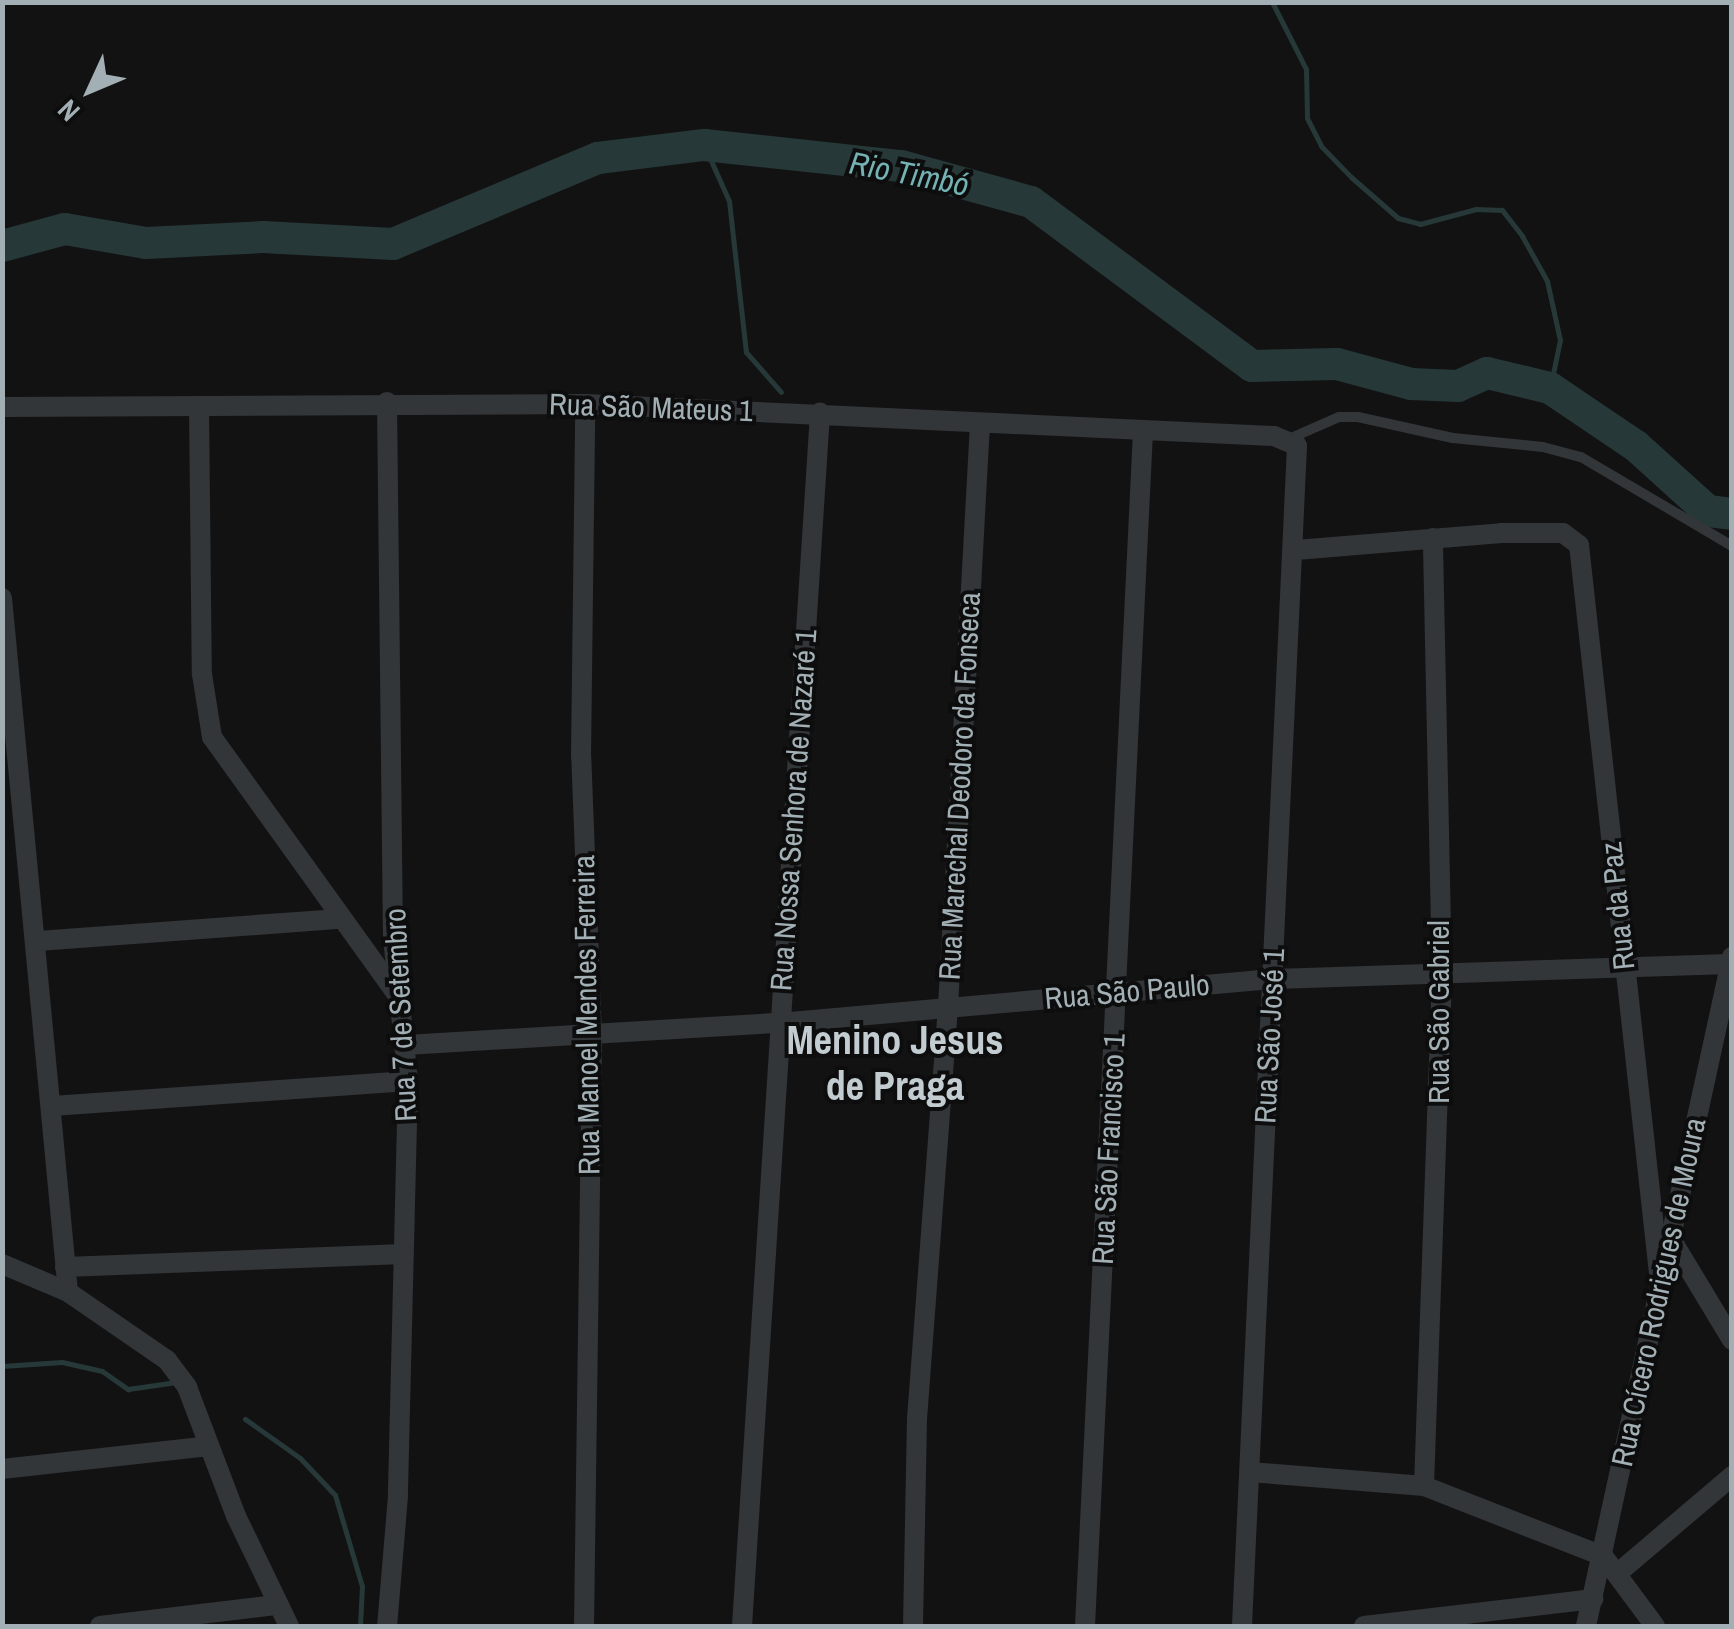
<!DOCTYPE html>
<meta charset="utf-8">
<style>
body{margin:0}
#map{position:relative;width:1734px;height:1629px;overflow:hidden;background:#121213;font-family:"Archivo Narrow",sans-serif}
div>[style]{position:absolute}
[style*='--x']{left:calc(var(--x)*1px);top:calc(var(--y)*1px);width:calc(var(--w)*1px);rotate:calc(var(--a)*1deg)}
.stream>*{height:5px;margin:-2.5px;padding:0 2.5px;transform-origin:2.5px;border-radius:2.5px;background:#273838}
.river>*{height:32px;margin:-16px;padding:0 16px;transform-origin:16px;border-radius:16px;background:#273838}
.service>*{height:10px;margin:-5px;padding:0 5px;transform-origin:5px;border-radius:5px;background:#323639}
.minor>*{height:20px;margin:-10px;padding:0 10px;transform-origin:10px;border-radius:10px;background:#323639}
span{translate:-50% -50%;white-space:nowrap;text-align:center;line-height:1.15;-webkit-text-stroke:8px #0d0d0e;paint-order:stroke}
.street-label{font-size:30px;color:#a2b0b5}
.water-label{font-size:32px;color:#75b2b4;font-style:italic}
.district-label{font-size:40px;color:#c3cdd1;font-weight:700}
.frame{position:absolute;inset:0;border:5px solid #a2b0b5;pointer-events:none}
.north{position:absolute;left:40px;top:40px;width:100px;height:100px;-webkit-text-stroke:8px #0d0d0e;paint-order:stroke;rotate:226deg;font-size:28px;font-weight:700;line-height:40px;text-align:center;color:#a2b0b5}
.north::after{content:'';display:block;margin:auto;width:35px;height:45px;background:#a2b0b5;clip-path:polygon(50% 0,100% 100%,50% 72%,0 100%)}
</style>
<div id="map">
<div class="stream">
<i style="--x:1272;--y:2;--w:75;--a:63.1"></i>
<i style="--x:1306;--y:69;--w:49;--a:88.8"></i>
<i style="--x:1307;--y:118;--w:31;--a:63"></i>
<i style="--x:1321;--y:146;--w:43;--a:45.9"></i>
<i style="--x:1351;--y:177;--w:62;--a:41.1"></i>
<i style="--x:1398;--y:218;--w:23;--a:15"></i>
<i style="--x:1420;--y:224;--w:58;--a:-15"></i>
<i style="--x:1476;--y:209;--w:26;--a:2"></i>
<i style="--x:1502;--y:210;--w:33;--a:52"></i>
<i style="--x:1522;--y:236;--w:51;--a:60.9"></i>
<i style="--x:1547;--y:281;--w:60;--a:77.6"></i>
<i style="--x:1560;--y:340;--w:49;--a:101.8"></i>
<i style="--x:704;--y:145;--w:61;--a:65.9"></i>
<i style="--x:729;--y:201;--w:152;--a:83.6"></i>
<i style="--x:746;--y:352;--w:53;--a:48.8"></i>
<i style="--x:2;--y:1366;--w:60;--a:-3.8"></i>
<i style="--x:62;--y:1362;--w:41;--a:12.7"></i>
<i style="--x:102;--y:1371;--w:32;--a:35"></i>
<i style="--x:128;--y:1389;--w:49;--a:-8.3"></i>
<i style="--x:245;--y:1419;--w:67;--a:35.3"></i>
<i style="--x:300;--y:1458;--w:51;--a:46.6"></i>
<i style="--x:335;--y:1495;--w:95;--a:73.5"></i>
<i style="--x:362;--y:1586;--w:40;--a:92.9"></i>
</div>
<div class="river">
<i style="--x:2;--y:246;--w:65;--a:-15.1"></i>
<i style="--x:65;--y:229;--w:82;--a:9.8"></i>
<i style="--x:146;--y:243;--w:117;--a:-2.9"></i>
<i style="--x:263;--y:237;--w:130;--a:3.1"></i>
<i style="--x:393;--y:244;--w:222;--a:-22.8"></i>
<i style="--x:598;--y:158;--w:107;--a:-7"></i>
<i style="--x:704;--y:145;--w:198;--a:6.1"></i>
<i style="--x:901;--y:166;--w:135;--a:15.5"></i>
<i style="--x:1031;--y:202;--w:275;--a:36.6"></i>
<i style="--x:1252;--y:366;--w:85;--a:-1.3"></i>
<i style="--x:1337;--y:364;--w:77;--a:15.1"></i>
<i style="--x:1411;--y:384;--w:47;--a:2.4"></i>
<i style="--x:1458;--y:386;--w:32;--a:-24"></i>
<i style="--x:1487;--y:373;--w:65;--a:13.4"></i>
<i style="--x:1550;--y:388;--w:104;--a:34"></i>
<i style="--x:1636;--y:446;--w:97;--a:42.1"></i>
<i style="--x:1708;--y:511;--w:24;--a:7"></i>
</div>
<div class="service">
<i style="--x:1291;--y:438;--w:52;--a:-23.6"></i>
<i style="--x:1339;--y:417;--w:19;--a:0"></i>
<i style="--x:1358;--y:417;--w:97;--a:12.5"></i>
<i style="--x:1453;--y:438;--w:90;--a:5.7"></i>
<i style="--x:1543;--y:447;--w:39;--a:15"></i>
<i style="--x:1581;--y:457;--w:175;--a:30.5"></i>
</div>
<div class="minor">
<i style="--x:387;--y:402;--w:536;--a:89.36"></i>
<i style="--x:393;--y:938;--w:144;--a:84"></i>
<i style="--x:408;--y:1081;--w:415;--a:91.4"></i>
<i style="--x:398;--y:1496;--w:130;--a:94.8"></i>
<i style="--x:199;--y:406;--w:268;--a:89.4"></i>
<i style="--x:202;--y:674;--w:64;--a:81"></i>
<i style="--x:212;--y:737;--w:317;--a:54.3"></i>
<i style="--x:2;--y:407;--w:583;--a:-0.29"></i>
<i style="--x:585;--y:404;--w:690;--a:2.66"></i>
<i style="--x:1274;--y:436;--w:25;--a:23"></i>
<i style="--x:1297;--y:446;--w:1181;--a:92.67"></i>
<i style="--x:1296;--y:550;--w:206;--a:-4.7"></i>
<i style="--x:1501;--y:533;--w:62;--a:0"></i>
<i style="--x:1563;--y:533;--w:20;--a:37"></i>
<i style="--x:1579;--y:545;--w:732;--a:83.73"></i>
<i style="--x:2;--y:598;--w:697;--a:84.57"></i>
<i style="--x:38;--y:941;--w:302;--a:-4.2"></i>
<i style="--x:406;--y:1045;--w:374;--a:-3.4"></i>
<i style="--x:779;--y:1023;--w:498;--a:-5.1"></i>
<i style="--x:1275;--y:979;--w:454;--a:-1.9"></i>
<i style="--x:52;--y:1106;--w:357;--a:-4"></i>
<i style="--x:1668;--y:1234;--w:124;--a:58.9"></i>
<i style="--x:2;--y:1264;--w:72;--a:23"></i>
<i style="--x:68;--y:1292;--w:120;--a:34.5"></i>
<i style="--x:167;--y:1360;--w:34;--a:53"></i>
<i style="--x:187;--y:1387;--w:138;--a:69.2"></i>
<i style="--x:236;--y:1516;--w:122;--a:64.3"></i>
<i style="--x:65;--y:1267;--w:339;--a:-2.2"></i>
<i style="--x:2;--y:1469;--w:208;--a:-6.3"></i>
<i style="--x:1250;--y:1472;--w:175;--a:4.6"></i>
<i style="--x:1424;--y:1486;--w:192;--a:21.4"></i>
<i style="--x:1603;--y:1556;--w:87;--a:53.4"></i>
<i style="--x:1424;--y:1486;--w:511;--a:-87.98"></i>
<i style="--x:1442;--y:975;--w:437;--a:-91.2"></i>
<i style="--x:1618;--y:1573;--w:150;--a:-40.4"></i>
<i style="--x:100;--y:1626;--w:177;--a:-6.8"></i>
<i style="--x:584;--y:1626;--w:589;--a:-89.22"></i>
<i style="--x:592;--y:1037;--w:281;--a:-92.2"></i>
<i style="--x:581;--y:756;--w:352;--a:-89.3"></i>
<i style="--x:742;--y:1626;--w:1216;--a:-86.32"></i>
<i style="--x:913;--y:1626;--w:207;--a:-88.9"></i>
<i style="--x:917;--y:1419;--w:413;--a:-85.7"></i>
<i style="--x:948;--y:1007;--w:584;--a:-86.86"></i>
<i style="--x:1085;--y:1626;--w:1195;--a:-87.22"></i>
<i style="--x:1364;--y:1626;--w:231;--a:-6.7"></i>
<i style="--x:1586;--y:1626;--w:685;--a:-77.69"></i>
</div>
<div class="street-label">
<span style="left:651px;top:407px;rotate:2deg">Rua São Mateus 1</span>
<span style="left:959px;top:786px;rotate:-87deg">Rua Marechal Deodoro da Fonseca</span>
<span style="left:793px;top:810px;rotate:-86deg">Rua Nossa Senhora de Nazaré 1</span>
<span style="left:1617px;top:906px;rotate:-96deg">Rua da Paz</span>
<span style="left:1127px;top:991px;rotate:-5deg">Rua São Paulo</span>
<span style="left:1438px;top:1012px;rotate:-90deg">Rua São Gabriel</span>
<span style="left:400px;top:1015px;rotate:-93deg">Rua 7 de Setembro</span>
<span style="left:586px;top:1015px;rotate:-91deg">Rua Manoel Mendes Ferreira</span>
<span style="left:1269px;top:1036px;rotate:-87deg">Rua São José 1</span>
<span style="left:1108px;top:1149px;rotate:-87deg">Rua São Francisco 1</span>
<span style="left:1658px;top:1292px;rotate:-78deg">Rua Cícero Rodrigues de Moura</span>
</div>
<div class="water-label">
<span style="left:909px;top:174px;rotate:11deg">Rio Timbó</span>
</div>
<div class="district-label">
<span style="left:895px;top:1063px">Menino Jesus<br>de Praga</span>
</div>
<div class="frame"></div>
<div class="north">N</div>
</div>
